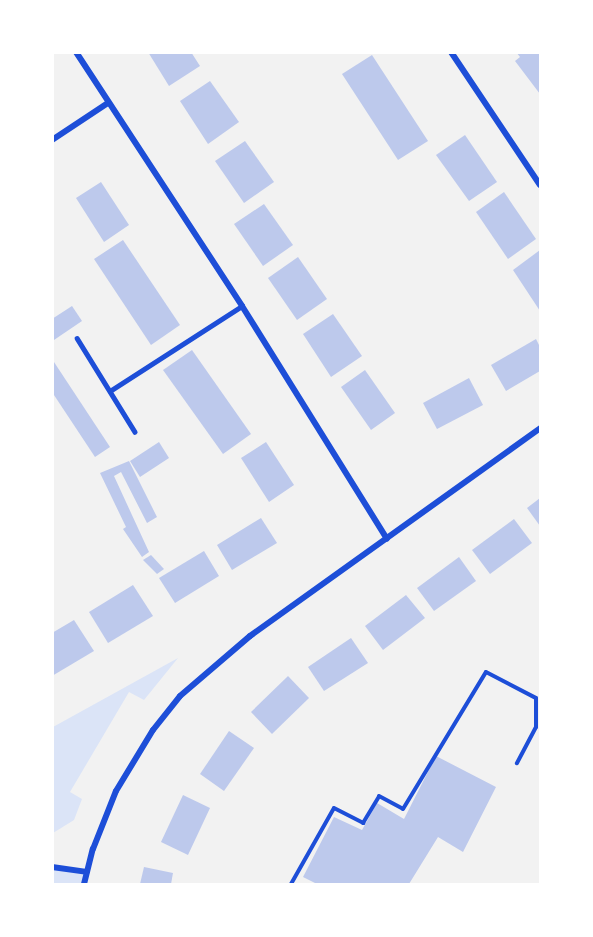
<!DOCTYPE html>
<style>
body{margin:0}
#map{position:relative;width:593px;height:937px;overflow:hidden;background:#f2f2f2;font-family:Poppins,sans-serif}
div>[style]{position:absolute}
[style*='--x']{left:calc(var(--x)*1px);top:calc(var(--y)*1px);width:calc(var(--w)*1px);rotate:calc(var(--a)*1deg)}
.green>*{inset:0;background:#dbe4f7}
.building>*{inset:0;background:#bdc9ec}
.path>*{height:4px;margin:-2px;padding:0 2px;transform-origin:2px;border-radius:2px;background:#1d4ed8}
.service>*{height:4.5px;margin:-2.25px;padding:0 2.25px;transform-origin:2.25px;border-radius:2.25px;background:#1d4ed8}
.minor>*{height:6px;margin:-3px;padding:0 3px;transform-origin:3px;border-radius:3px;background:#1d4ed8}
span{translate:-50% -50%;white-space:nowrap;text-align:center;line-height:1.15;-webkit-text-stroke:5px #fff;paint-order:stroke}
.frame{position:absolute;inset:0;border:54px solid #fff;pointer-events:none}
</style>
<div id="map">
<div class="green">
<i style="clip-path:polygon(178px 658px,144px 700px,129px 692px,70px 792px,82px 799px,74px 820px,53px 833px,53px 727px)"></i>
<i style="clip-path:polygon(52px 867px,87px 872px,84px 884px,53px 884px)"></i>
</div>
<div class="building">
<i style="clip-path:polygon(148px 52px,191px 52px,200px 66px,169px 86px)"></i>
<i style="clip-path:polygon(516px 52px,540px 52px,540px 94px,515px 61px,520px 57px)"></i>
<i style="clip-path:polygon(372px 55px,428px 141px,398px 160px,342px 74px)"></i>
<i style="clip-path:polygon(210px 81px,239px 122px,208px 144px,180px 101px)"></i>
<i style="clip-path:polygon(465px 135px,497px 182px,469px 201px,436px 155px)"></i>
<i style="clip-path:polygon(245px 141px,274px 182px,244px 203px,215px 161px)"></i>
<i style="clip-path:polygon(101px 182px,129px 225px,104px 242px,76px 198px)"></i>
<i style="clip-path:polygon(504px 192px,536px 239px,508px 259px,476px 212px)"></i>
<i style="clip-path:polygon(264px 204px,293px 245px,263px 266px,234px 224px)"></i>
<i style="clip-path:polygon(123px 240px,180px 325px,151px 345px,94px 259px)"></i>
<i style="clip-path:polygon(540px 250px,540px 311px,513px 270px)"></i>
<i style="clip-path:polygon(298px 257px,327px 299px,297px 320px,268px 278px)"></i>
<i style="clip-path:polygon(72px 306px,82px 321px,54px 340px,52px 319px)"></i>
<i style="clip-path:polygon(333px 314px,362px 356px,331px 377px,303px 334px)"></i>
<i style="clip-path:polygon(536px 339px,540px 347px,540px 371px,506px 391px,491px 365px)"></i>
<i style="clip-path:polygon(192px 350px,251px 434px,223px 454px,163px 370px)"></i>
<i style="clip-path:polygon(52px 359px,110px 447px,95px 457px,52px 392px)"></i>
<i style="clip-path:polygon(365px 370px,395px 413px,371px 430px,341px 387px)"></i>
<i style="clip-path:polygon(469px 378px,483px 405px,437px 429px,423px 403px)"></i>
<i style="clip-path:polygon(159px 442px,169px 458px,140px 477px,130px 461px)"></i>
<i style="clip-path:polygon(266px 442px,294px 485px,269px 502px,241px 458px)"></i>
<i style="clip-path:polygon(129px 461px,157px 517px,147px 523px,121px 472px,114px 476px,149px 552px,142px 557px,123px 529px,126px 527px,100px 473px)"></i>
<i style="clip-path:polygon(540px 498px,540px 526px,527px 508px)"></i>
<i style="clip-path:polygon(261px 518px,277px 543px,232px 570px,217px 545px)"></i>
<i style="clip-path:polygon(514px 519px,532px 543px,490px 574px,472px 550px)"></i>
<i style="clip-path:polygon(204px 551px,219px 576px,175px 603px,159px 578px)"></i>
<i style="clip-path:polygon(151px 555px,164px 569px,157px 574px,143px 560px)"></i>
<i style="clip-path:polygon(459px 557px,476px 581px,434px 611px,417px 588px)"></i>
<i style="clip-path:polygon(133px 585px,153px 616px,108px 643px,89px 612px)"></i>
<i style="clip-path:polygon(406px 595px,425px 618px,383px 650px,365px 626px)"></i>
<i style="clip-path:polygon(74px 620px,94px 651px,52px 676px,52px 633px)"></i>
<i style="clip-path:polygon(351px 638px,368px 663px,324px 691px,308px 667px)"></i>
<i style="clip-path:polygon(288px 676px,309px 698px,272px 734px,251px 712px)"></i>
<i style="clip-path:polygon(229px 731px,254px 748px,224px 791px,200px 774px)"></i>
<i style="clip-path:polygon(436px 756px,496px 787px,463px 852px,438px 837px,409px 884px,317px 884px,303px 877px,334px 817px,362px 830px,377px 803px,404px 819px)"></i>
<i style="clip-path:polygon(183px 795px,210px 808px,188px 855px,161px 842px)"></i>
<i style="clip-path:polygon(144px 867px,173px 873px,171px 884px,140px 884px)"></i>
</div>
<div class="path">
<i style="--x:291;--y:884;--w:87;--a:-60.5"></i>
<i style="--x:334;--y:808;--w:33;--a:27"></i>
<i style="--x:363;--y:823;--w:31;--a:-59"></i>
<i style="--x:379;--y:796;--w:27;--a:28"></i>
<i style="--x:403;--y:809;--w:160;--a:-58.8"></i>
<i style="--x:486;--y:672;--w:56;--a:27.5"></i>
<i style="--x:536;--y:698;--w:29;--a:90"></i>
<i style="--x:536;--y:727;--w:41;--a:117.8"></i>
</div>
<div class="service">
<i style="--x:77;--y:338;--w:110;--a:58.3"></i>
<i style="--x:110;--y:391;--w:157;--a:-32.8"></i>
</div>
<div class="minor">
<i style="--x:76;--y:52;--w:303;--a:56.8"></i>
<i style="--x:242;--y:306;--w:274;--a:58.1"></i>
<i style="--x:451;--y:52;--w:160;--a:56.2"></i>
<i style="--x:52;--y:140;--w:67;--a:-33.5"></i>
<i style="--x:52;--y:867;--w:35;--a:8"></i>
<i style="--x:84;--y:884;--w:36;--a:-76"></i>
<i style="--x:93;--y:849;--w:62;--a:-68.4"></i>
<i style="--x:116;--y:791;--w:71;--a:-58.8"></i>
<i style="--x:153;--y:730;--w:43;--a:-51.5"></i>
<i style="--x:180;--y:696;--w:92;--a:-40.6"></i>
<i style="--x:250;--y:636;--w:357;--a:-35.6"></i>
</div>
<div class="frame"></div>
</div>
